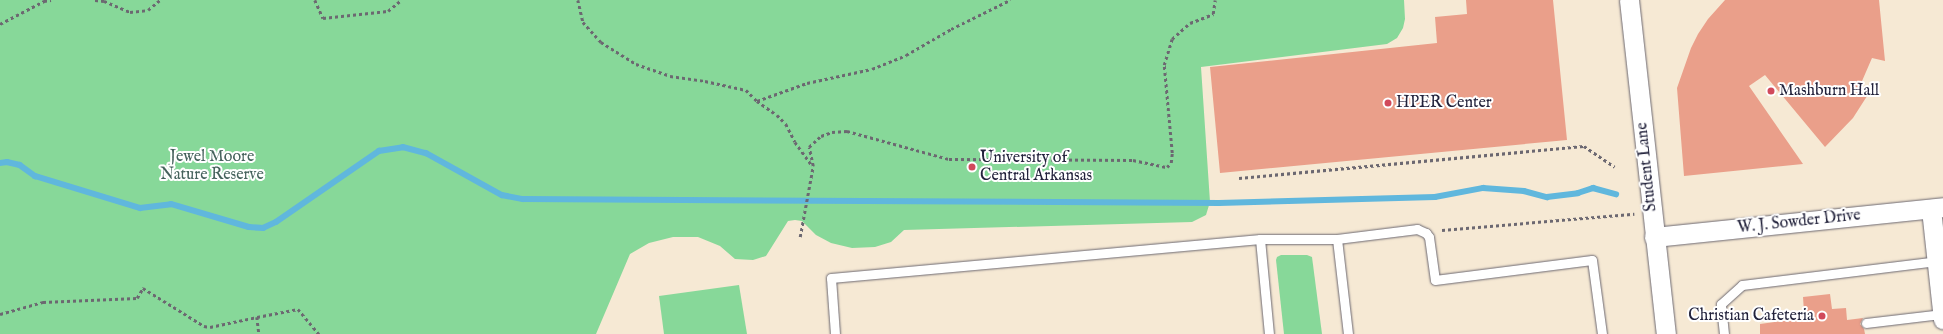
<!DOCTYPE html>
<style>
body{margin:0}
#map{position:relative;width:1943px;height:334px;overflow:hidden;background:#f6e9d4;font-family:"IM FELL English",serif}
div>[style]{position:absolute}
[style*='--x']{left:calc(var(--x)*1px);top:calc(var(--y)*1px);width:calc(var(--w)*1px);rotate:calc(var(--a)*1deg)}
.green>*{inset:0;background:#87d899}
.stream>*{height:5.5px;margin:-2.75px;padding:0 2.75px;transform-origin:2.75px;border-radius:2.75px;background:#60b7dd}
.building>*{inset:0;background:#ea9f8a}
.path>*{height:2.5px;margin-top:-1.25px;transform-origin:0;background:repeating-linear-gradient(90deg,#6c6871 0 3px,transparent 0 6px)}
.roads{filter:drop-shadow(0 0 1px #6c6871) drop-shadow(0 0 1px #6c6871)}
.service>*{height:9px;margin:-4.5px;padding:0 4.5px;transform-origin:4.5px;border-radius:4.5px;background:#fff}
.minor>*{height:19px;margin:-9.5px;padding:0 9.5px;transform-origin:9.5px;border-radius:9.5px;background:#fff}
.dots>*{width:11px;height:11px;translate:-50% -50%;box-sizing:border-box;border:2px solid #fff;border-radius:50%}
span{translate:-50% -50%;white-space:nowrap;text-align:center;line-height:1.15;-webkit-text-stroke:4px #fff;paint-order:stroke}
.poi-label{font-size:16px;color:#22223b}
.left{translate:0 -50%;text-align:left}
.right{translate:-100% -50%;text-align:right}
.park-label{font-size:16px;color:#45625c}
.street-label{font-size:16px;color:#22223b}
</style>
<div id="map">
<div class="green">
<i style="clip-path:polygon(0 0,1404px 0,1405px 19px,1403px 28px,1397px 38px,1387px 44px,1201px 67px,1210px 202px,1206px 215px,1192px 222px,904px 230px,891px 242px,875px 247px,852px 248px,831px 243px,816px 235px,802px 221px,795px 220px,788px 221px,766px 256px,753px 260px,735px 259px,720px 246px,698px 237px,673px 237px,649px 243px,630px 254px,596px 334px,0 334px)"></i>
<i style="clip-path:polygon(1281px 255px,1307px 255px,1312px 257px,1322px 334px,1284px 334px,1276px 260px,1277px 257px)"></i>
<i style="clip-path:polygon(739px 285px,747px 334px,664px 334px,659px 296px)"></i>
</div>
<div class="stream">
<i style="--x:0;--y:163;--w:7;--a:-8"></i>
<i style="--x:7;--y:162;--w:13;--a:13"></i>
<i style="--x:20;--y:165;--w:19;--a:36"></i>
<i style="--x:35;--y:176;--w:110;--a:16.9"></i>
<i style="--x:140;--y:208;--w:31;--a:-7"></i>
<i style="--x:171;--y:204;--w:81;--a:16.4"></i>
<i style="--x:249;--y:227;--w:14;--a:4"></i>
<i style="--x:263;--y:228;--w:14;--a:-25"></i>
<i style="--x:276;--y:222;--w:125;--a:-34.6"></i>
<i style="--x:379;--y:151;--w:24;--a:-9"></i>
<i style="--x:403;--y:147;--w:24;--a:15"></i>
<i style="--x:426;--y:153;--w:87;--a:28.9"></i>
<i style="--x:502;--y:195;--w:21;--a:11"></i>
<i style="--x:523;--y:199;--w:696;--a:0.33"></i>
<i style="--x:1219;--y:203;--w:216;--a:-1.6"></i>
<i style="--x:1435;--y:197;--w:49;--a:-10.6"></i>
<i style="--x:1483;--y:188;--w:41;--a:4.2"></i>
<i style="--x:1524;--y:191;--w:24;--a:15"></i>
<i style="--x:1547;--y:197;--w:31;--a:-7"></i>
<i style="--x:1578;--y:193;--w:16;--a:-18"></i>
<i style="--x:1593;--y:188;--w:24;--a:15"></i>
</div>
<div class="building">
<i style="clip-path:polygon(1466px 0,1553px 0,1567px 140px,1220px 173px,1210px 67px,1437px 43px,1435px 17px,1467px 14px)"></i>
<i style="clip-path:polygon(1725px 0,1879px 0,1885px 61px,1872px 58px,1859px 88px,1869px 93px,1853px 118px,1825px 147px,1765px 75px,1749px 86px,1803px 164px,1684px 176px,1677px 88px,1691px 48px,1698px 34px,1708px 19px)"></i>
<i style="clip-path:polygon(1830px 294px,1832px 309px,1846px 308px,1847px 320px,1863px 318px,1860px 324px,1864px 329px,1865px 334px,1760px 334px,1760px 324px,1797px 319px,1797px 313px,1804px 312px,1803px 297px)"></i>
</div>
<div class="path">
<i style="--x:95;--y:0;--w:9;--a:6"></i>
<i style="--x:104;--y:1;--w:28;--a:23"></i>
<i style="--x:130;--y:12;--w:18;--a:-6"></i>
<i style="--x:148;--y:10;--w:16;--a:-40"></i>
<i style="--x:315;--y:0;--w:20;--a:66"></i>
<i style="--x:323;--y:18;--w:65;--a:-6.1"></i>
<i style="--x:388;--y:11;--w:17;--a:-40"></i>
<i style="--x:578;--y:0;--w:23;--a:77"></i>
<i style="--x:583;--y:22;--w:27;--a:48"></i>
<i style="--x:601;--y:42;--w:41;--a:32.2"></i>
<i style="--x:636;--y:64;--w:36;--a:19"></i>
<i style="--x:670;--y:76;--w:35;--a:8"></i>
<i style="--x:705;--y:81;--w:42;--a:12.4"></i>
<i style="--x:746;--y:90;--w:16;--a:45"></i>
<i style="--x:757;--y:101;--w:24;--a:35"></i>
<i style="--x:777;--y:115;--w:13;--a:45"></i>
<i style="--x:786;--y:124;--w:20;--a:63"></i>
<i style="--x:795;--y:142;--w:29;--a:54"></i>
<i style="--x:0;--y:24;--w:50;--a:-27.6"></i>
<i style="--x:44;--y:1;--w:7;--a:-8"></i>
<i style="--x:757;--y:101;--w:53;--a:-19.8"></i>
<i style="--x:807;--y:83;--w:66;--a:-12.2"></i>
<i style="--x:872;--y:69;--w:37;--a:-22"></i>
<i style="--x:906;--y:55;--w:52;--a:-30"></i>
<i style="--x:951;--y:29;--w:66;--a:-26.2"></i>
<i style="--x:1239;--y:178;--w:346;--a:-5.3"></i>
<i style="--x:1584;--y:146;--w:37;--a:34"></i>
<i style="--x:1442;--y:230;--w:193;--a:-4.8"></i>
<i style="--x:800;--y:237;--w:72;--a:-79.6"></i>
<i style="--x:813;--y:166;--w:19;--a:-102"></i>
<i style="--x:809;--y:147;--w:16;--a:-43"></i>
<i style="--x:821;--y:136;--w:12;--a:-20"></i>
<i style="--x:832;--y:132;--w:15;--a:-4"></i>
<i style="--x:847;--y:131;--w:106;--a:15.4"></i>
<i style="--x:949;--y:159;--w:184;--a:0.3"></i>
<i style="--x:1133;--y:160;--w:35;--a:12"></i>
<i style="--x:1167;--y:167;--w:6;--a:-45"></i>
<i style="--x:1171;--y:163;--w:10;--a:-84"></i>
<i style="--x:1172;--y:153;--w:88;--a:-95.2"></i>
<i style="--x:1164;--y:65;--w:27;--a:-73"></i>
<i style="--x:1172;--y:39;--w:24;--a:-42"></i>
<i style="--x:1190;--y:23;--w:25;--a:-21"></i>
<i style="--x:1213;--y:14;--w:14;--a:-82"></i>
<i style="--x:0;--y:314;--w:45;--a:-15.6"></i>
<i style="--x:43;--y:302;--w:94;--a:-2.4"></i>
<i style="--x:137;--y:298;--w:12;--a:-59"></i>
<i style="--x:143;--y:288;--w:72;--a:31.9"></i>
<i style="--x:204;--y:326;--w:6;--a:9"></i>
<i style="--x:210;--y:327;--w:48;--a:-12"></i>
<i style="--x:257;--y:317;--w:17;--a:83"></i>
<i style="--x:257;--y:317;--w:42;--a:-11"></i>
<i style="--x:298;--y:309;--w:33;--a:50"></i>
</div>
<div class="roads">
<div class="service">
<i style="--x:1260;--y:239;--w:95;--a:84.6"></i>
<i style="--x:1337;--y:239;--w:96;--a:83.4"></i>
<i style="--x:1866;--y:323;--w:77;--a:-6.8"></i>
<i style="--x:835;--y:334;--w:56;--a:-94.1"></i>
<i style="--x:831;--y:278;--w:431;--a:-5.2"></i>
<i style="--x:1260;--y:239;--w:77;--a:0"></i>
<i style="--x:1337;--y:239;--w:81;--a:-7.1"></i>
<i style="--x:1417;--y:229;--w:10;--a:24"></i>
<i style="--x:1426;--y:233;--w:5;--a:53"></i>
<i style="--x:1429;--y:237;--w:43;--a:82.1"></i>
<i style="--x:1435;--y:280;--w:158;--a:-7.3"></i>
<i style="--x:1592;--y:260;--w:75;--a:82.3"></i>
<i style="--x:1724;--y:334;--w:30;--a:-96"></i>
<i style="--x:1721;--y:304;--w:28;--a:-42"></i>
<i style="--x:1742;--y:285;--w:196;--a:-7"></i>
</div>
<div class="minor">
<i style="--x:1629;--y:0;--w:336;--a:83.7"></i>
<i style="--x:1931;--y:209;--w:111;--a:83.8"></i>
<i style="--x:1654;--y:237;--w:291;--a:-5.9"></i>
</div>
</div>
<div class="dots">
<i style="left:1771px;top:91px;background:#d1495b"></i>
<i style="left:1388px;top:103px;background:#d1495b"></i>
<i style="left:972px;top:167px;background:#d1495b"></i>
<i style="left:1822px;top:316px;background:#d1495b"></i>
</div>
<div class="poi-label">
<span class="left" style="left:1779px;top:91px">Mashburn Hall</span>
<span class="left" style="left:1396px;top:103px">HPER Center</span>
<span class="left" style="left:980px;top:167px">University of<br>Central Arkansas</span>
<span class="right" style="left:1814px;top:316px">Christian Cafeteria</span>
</div>
<div class="park-label">
<span style="left:212px;top:166px">Jewel Moore<br>Nature Reserve</span>
</div>
<div class="street-label">
<span style="left:1647px;top:167px;rotate:-96deg">Student Lane</span>
<span style="left:1799px;top:222px;rotate:-6deg">W. J. Sowder Drive</span>
</div>
</div>
